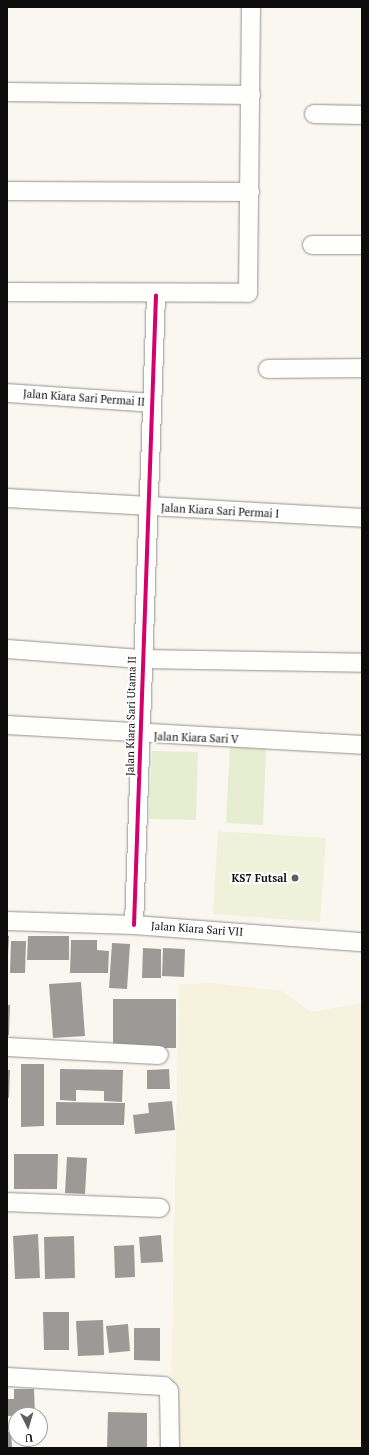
<!DOCTYPE html>
<style>
body{margin:0}
#map{position:relative;width:369px;height:1455px;overflow:hidden;background:#faf7f0;font-family:"PT Serif",serif}
div>[style]{position:absolute}
[style*='--x']{left:calc(var(--x)*1px);top:calc(var(--y)*1px);width:calc(var(--w)*1px);rotate:calc(var(--a)*1deg)}
.farmland>*{inset:0;background:#f6f2dd}
.green>*{inset:0;background:#e5eed1}
.pitch>*{inset:0;background:#eef2db}
.building>*{inset:0;background:#9c9a96}
.roads{filter:drop-shadow(0 0 1px #93928f) drop-shadow(0 0 1px #93928f)}
.minor>*{height:18px;margin:-9px;padding:0 9px;transform-origin:9px;border-radius:9px;background:#fefefd}
.cycleway>*{height:4px;margin:-2px;padding:0 2px;transform-origin:2px;border-radius:2px;background:#d6006c}
.dots>*{width:11px;height:11px;translate:-50% -50%;box-sizing:border-box;border:2px solid #fff;border-radius:50%}
span{translate:-50% -50%;white-space:nowrap;text-align:center;line-height:1.15;-webkit-text-stroke:4px #fff;paint-order:stroke}
.street-label{font-size:11px;color:#0c0c0c}
.poi-label{font-size:11px;color:#0c0c0c;font-weight:700}
.right{translate:-100% -50%;text-align:right}
.frame{position:absolute;inset:0;border:8px solid #0c0c0c;pointer-events:none}
.north{position:absolute;left:8px;top:1407px;width:40px;height:40px;box-sizing:border-box;background:#fff;border:1px solid #9e9e9e;border-radius:50%;rotate:175deg;font-size:11px;font-weight:700;line-height:16px;text-align:center;color:#0c0c0c}
.north::after{content:'';display:block;margin:auto;width:14px;height:18px;background:#5f5e5c;clip-path:polygon(50% 0,100% 100%,50% 72%,0 100%)}
</style>
<div id="map">
<div class="farmland">
<i style="clip-path:polygon(214px 983px,282px 991px,311px 1012px,362px 1003px,362px 1448px,170px 1448px,179px 984px)"></i>
</div>
<div class="green">
<i style="clip-path:polygon(230px 746px,266px 748px,263px 825px,226px 823px)"></i>
<i style="clip-path:polygon(152px 751px,198px 752px,196px 820px,149px 819px)"></i>
</div>
<div class="pitch">
<i style="clip-path:polygon(218px 831px,326px 838px,320px 922px,213px 914px)"></i>
</div>
<div class="building">
<i style="clip-path:polygon(7px 936px,9px 936px,8px 955px,7px 955px)"></i>
<i style="clip-path:polygon(28px 936px,69px 936px,69px 960px,27px 960px)"></i>
<i style="clip-path:polygon(71px 940px,97px 940px,97px 950px,109px 951px,108px 973px,70px 973px)"></i>
<i style="clip-path:polygon(11px 941px,26px 941px,25px 973px,10px 973px)"></i>
<i style="clip-path:polygon(112px 943px,130px 944px,127px 989px,109px 988px)"></i>
<i style="clip-path:polygon(143px 948px,161px 949px,161px 978px,142px 978px)"></i>
<i style="clip-path:polygon(163px 948px,185px 949px,184px 977px,162px 976px)"></i>
<i style="clip-path:polygon(81px 982px,85px 1036px,53px 1038px,49px 984px)"></i>
<i style="clip-path:polygon(113px 999px,176px 999px,176px 1048px,113px 1048px)"></i>
<i style="clip-path:polygon(7px 1005px,10px 1005px,9px 1035px,7px 1035px)"></i>
<i style="clip-path:polygon(21px 1064px,44px 1064px,44px 1126px,21px 1127px)"></i>
<i style="clip-path:polygon(60px 1069px,123px 1070px,122px 1102px,104px 1101px,104px 1091px,76px 1090px,76px 1101px,60px 1100px)"></i>
<i style="clip-path:polygon(169px 1069px,170px 1089px,147px 1089px,147px 1070px)"></i>
<i style="clip-path:polygon(7px 1070px,10px 1070px,9px 1098px,7px 1097px)"></i>
<i style="clip-path:polygon(172px 1101px,175px 1130px,135px 1134px,133px 1115px,149px 1113px,148px 1103px)"></i>
<i style="clip-path:polygon(56px 1102px,125px 1103px,124px 1125px,56px 1125px)"></i>
<i style="clip-path:polygon(14px 1154px,58px 1154px,57px 1189px,14px 1189px)"></i>
<i style="clip-path:polygon(67px 1157px,87px 1158px,85px 1194px,65px 1193px)"></i>
<i style="clip-path:polygon(38px 1234px,40px 1278px,15px 1279px,13px 1236px)"></i>
<i style="clip-path:polygon(161px 1235px,163px 1262px,141px 1263px,139px 1237px)"></i>
<i style="clip-path:polygon(74px 1236px,75px 1278px,45px 1279px,44px 1237px)"></i>
<i style="clip-path:polygon(134px 1245px,135px 1277px,115px 1278px,114px 1246px)"></i>
<i style="clip-path:polygon(43px 1312px,69px 1312px,69px 1350px,44px 1350px)"></i>
<i style="clip-path:polygon(103px 1320px,104px 1355px,78px 1356px,76px 1321px)"></i>
<i style="clip-path:polygon(128px 1324px,130px 1351px,109px 1353px,106px 1326px)"></i>
<i style="clip-path:polygon(134px 1328px,160px 1328px,160px 1361px,134px 1360px)"></i>
<i style="clip-path:polygon(14px 1389px,34px 1389px,35px 1415px,7px 1416px,7px 1399px,14px 1399px)"></i>
<i style="clip-path:polygon(108px 1412px,147px 1413px,147px 1448px,107px 1448px)"></i>
<i style="clip-path:polygon(7px 1432px,11px 1432px,12px 1448px,7px 1448px)"></i>
</div>
<div class="roads">
<div class="minor">
<i style="--x:7;--y:92;--w:244;--a:0.7"></i>
<i style="--x:314;--y:114;--w:48;--a:1.2"></i>
<i style="--x:7;--y:191;--w:243;--a:0.2"></i>
<i style="--x:312;--y:245;--w:50;--a:0"></i>
<i style="--x:7;--y:292;--w:241;--a:0.2"></i>
<i style="--x:248;--y:293;--w:286;--a:-89.4"></i>
<i style="--x:268;--y:369;--w:94;--a:-0.6"></i>
<i style="--x:7;--y:393;--w:145;--a:3.9"></i>
<i style="--x:7;--y:498;--w:356;--a:3.2"></i>
<i style="--x:7;--y:649;--w:134;--a:4.3"></i>
<i style="--x:141;--y:659;--w:221;--a:1"></i>
<i style="--x:7;--y:725;--w:356;--a:3.2"></i>
<i style="--x:7;--y:921;--w:127;--a:1.8"></i>
<i style="--x:134;--y:925;--w:229;--a:4.3"></i>
<i style="--x:134;--y:925;--w:630;--a:-88"></i>
<i style="--x:7;--y:1047;--w:152;--a:3"></i>
<i style="--x:7;--y:1202;--w:153;--a:2.2"></i>
<i style="--x:7;--y:1377;--w:157;--a:3.3"></i>
<i style="--x:164;--y:1386;--w:7;--a:45"></i>
<i style="--x:169;--y:1391;--w:57;--a:89"></i>
</div>
</div>
<div class="cycleway">
<i style="--x:134;--y:925;--w:630;--a:-88"></i>
</div>
<div class="dots">
<i style="left:295px;top:878px;background:#5f5e5c"></i>
</div>
<div class="street-label">
<span style="left:84px;top:398px;rotate:4deg">Jalan Kiara Sari Permai II</span>
<span style="left:220px;top:511px;rotate:3deg">Jalan Kiara Sari Permai I</span>
<span style="left:131px;top:716px;rotate:-89deg">Jalan Kiara Sari Utama II</span>
<span style="left:196px;top:738px;rotate:2deg">Jalan Kiara Sari V</span>
<span style="left:197px;top:929px;rotate:4deg">Jalan Kiara Sari VII</span>
</div>
<div class="poi-label">
<span class="right" style="left:287px;top:878px">KS7 Futsal</span>
</div>
<div class="frame"></div>
<div class="north">U</div>
</div>
